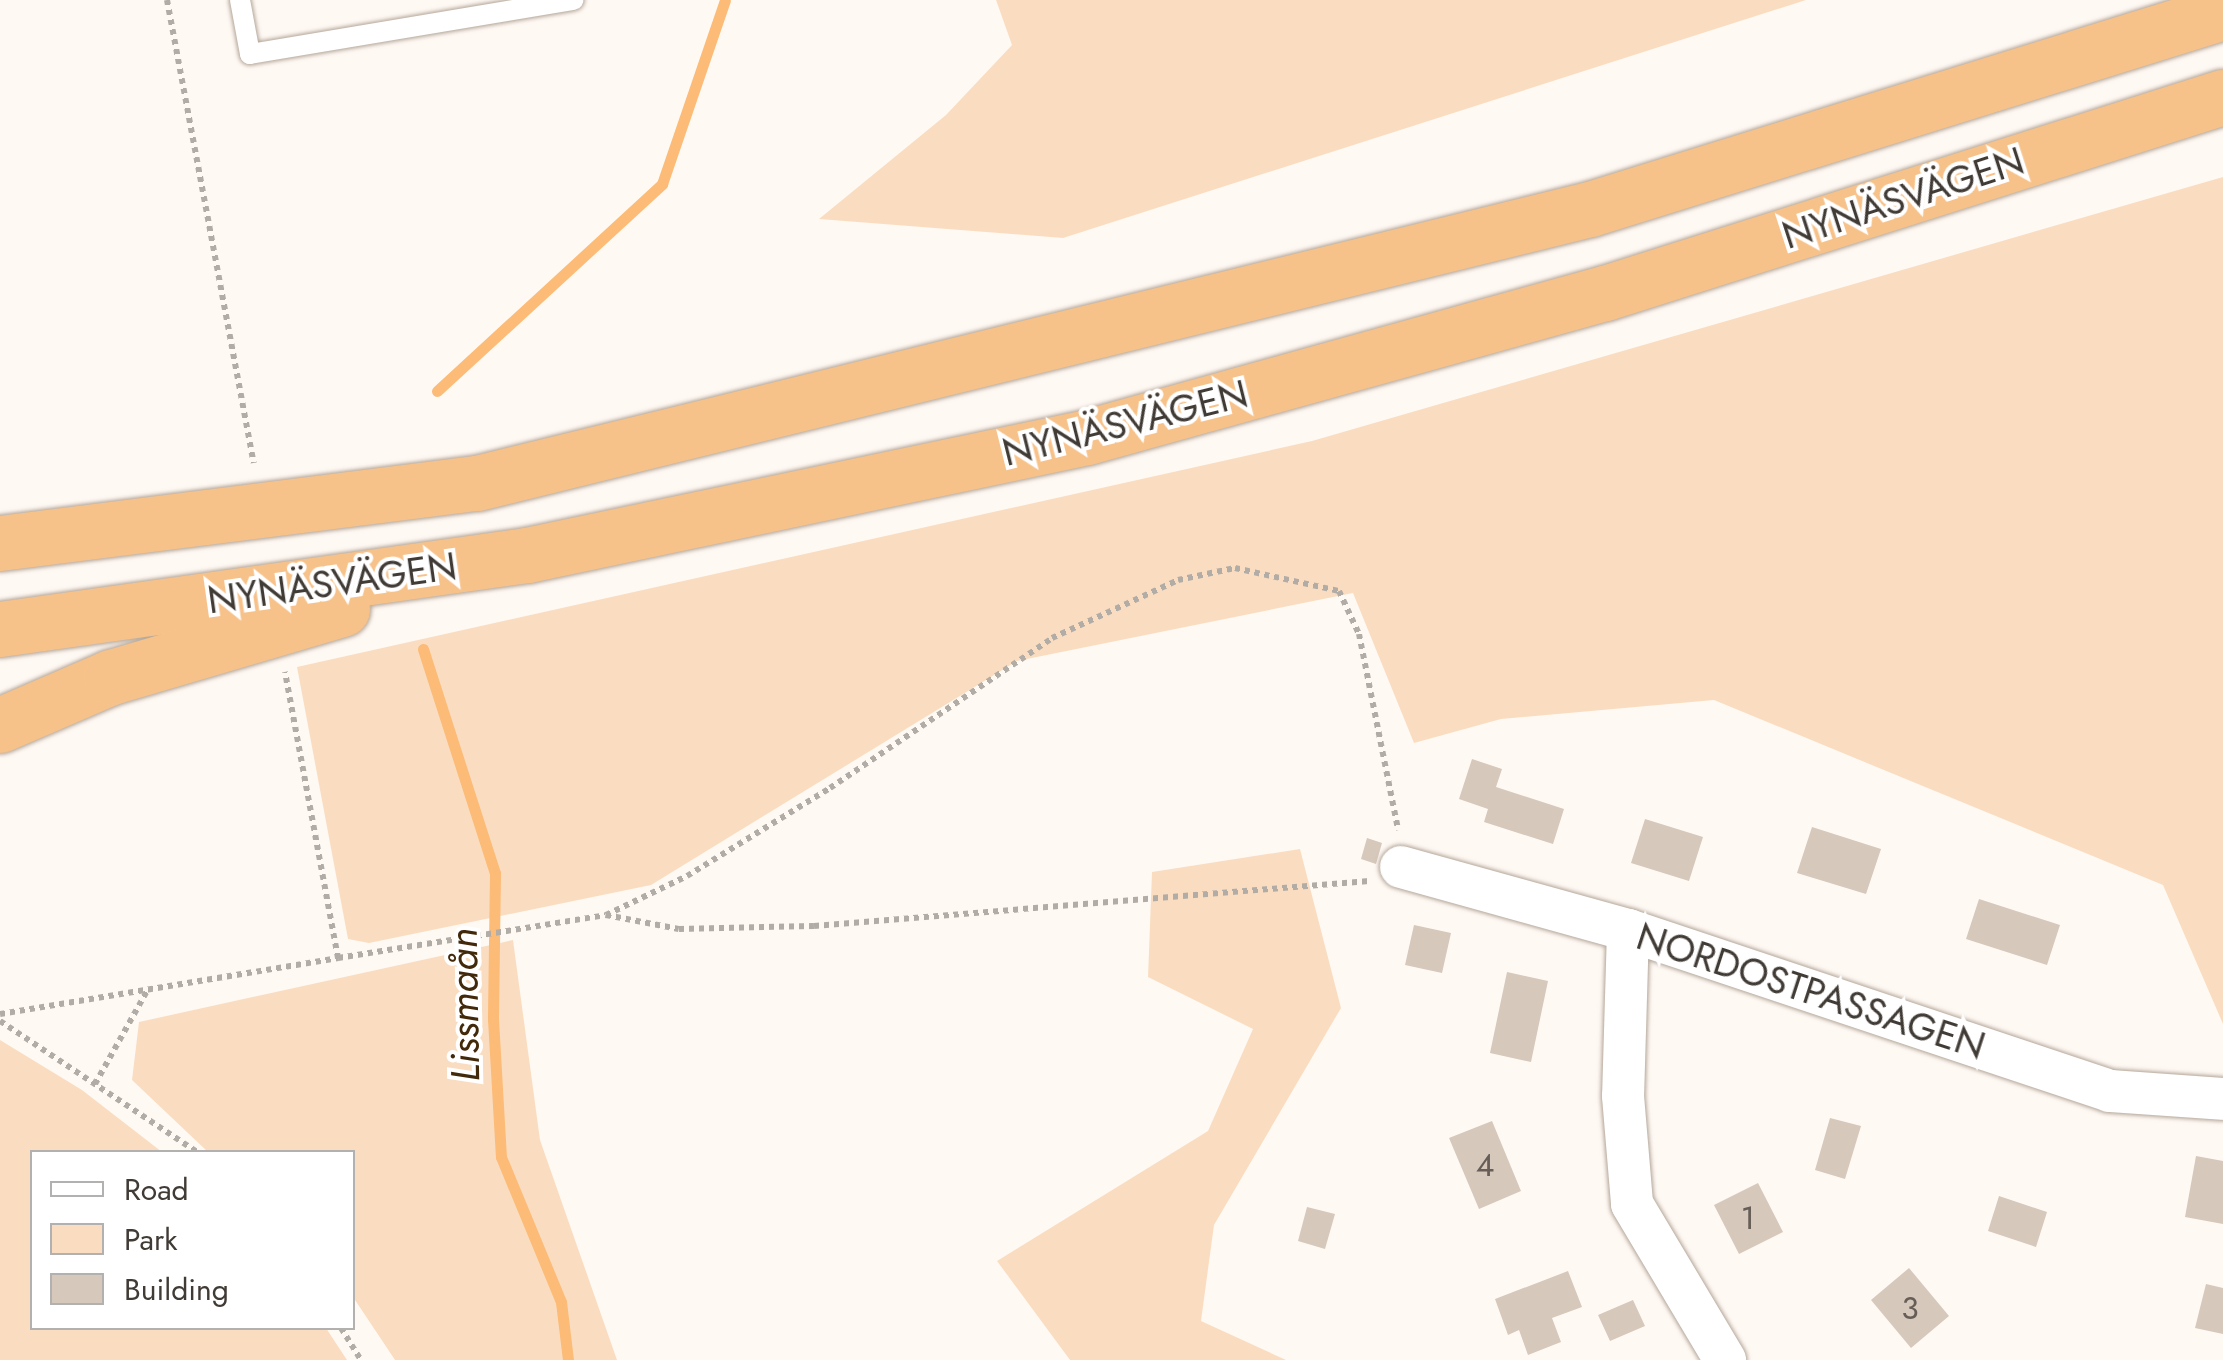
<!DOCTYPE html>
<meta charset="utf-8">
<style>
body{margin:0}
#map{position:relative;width:2223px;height:1360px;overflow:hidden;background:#fff9f4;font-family:Jost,sans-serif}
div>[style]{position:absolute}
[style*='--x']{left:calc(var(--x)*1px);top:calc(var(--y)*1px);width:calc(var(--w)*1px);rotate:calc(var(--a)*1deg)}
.green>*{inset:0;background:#faddc0}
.stream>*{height:11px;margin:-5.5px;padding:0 5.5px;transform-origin:5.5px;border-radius:5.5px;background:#fcbb77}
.building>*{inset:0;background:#d6c8bb}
.path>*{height:6px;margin-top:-3px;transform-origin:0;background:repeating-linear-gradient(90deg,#b2aca7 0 5px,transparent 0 10px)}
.roads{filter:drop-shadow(0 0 2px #b4a79a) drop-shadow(0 0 2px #b4a79a)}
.lane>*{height:20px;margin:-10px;padding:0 10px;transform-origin:10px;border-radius:10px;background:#fff}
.street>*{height:42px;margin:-21px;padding:0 21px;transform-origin:21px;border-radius:21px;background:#fff}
.highway>*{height:55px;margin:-27.5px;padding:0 27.5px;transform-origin:27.5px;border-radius:27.5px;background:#f7c28a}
span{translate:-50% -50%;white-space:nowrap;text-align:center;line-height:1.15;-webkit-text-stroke:8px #fff;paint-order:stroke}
.number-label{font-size:32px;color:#665e57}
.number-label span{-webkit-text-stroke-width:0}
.street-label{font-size:38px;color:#413b36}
.water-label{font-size:40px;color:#42290a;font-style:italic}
.legend{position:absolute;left:30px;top:1150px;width:325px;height:180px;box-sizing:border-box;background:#fff;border:2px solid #b3b1af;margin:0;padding:12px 18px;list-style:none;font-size:30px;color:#413b36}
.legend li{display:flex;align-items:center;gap:20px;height:50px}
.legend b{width:50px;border:2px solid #b3b1af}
</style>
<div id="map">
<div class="green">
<i style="clip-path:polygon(996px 0,1806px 0,1063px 238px,819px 219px,946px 115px,1012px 45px)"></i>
<i style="clip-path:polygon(2223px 177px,2223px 1024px,2163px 885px,1714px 700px,1501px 719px,1414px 743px,1353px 593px,1017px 661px,651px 885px,369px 943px,348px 939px,297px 667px,1312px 441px)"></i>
<i style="clip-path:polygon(1300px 849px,1341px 1008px,1214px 1225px,1201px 1321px,1286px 1360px,1070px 1360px,997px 1261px,1208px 1131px,1253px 1029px,1148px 977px,1152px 872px)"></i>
<i style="clip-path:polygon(513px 940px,540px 1140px,617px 1360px,395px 1360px,353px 1297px,352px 1152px,208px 1152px,132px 1080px,139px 1022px)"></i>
<i style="clip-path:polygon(0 1040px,82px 1090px,162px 1152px,32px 1152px,32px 1328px,326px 1328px,347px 1360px,0 1360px)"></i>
</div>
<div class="stream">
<i style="--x:437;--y:391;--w:306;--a:-42.6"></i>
<i style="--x:662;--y:184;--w:194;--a:-71.1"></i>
<i style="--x:423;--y:649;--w:235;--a:72.2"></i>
<i style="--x:495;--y:873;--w:146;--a:90.8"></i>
<i style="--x:493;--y:1019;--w:138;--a:86.7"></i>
<i style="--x:501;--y:1157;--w:157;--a:67.5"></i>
<i style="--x:561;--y:1302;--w:58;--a:83.1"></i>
</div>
<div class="building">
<i style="clip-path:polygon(1472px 759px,1502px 769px,1496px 787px,1564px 809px,1553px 844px,1484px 822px,1488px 809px,1459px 799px)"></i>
<i style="clip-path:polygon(1645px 819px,1703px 837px,1689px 881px,1631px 863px)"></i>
<i style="clip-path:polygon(1812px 827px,1881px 849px,1866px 894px,1797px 873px)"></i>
<i style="clip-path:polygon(1367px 838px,1382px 843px,1376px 864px,1361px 859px)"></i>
<i style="clip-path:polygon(1979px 899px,2060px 925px,2047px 965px,1966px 939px)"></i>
<i style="clip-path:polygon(1414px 925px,1451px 933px,1442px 973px,1405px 965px)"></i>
<i style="clip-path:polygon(1507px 972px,1548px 981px,1531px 1062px,1490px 1053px)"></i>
<i style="clip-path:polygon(1830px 1118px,1861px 1126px,1845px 1179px,1815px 1170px)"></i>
<i style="clip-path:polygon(1492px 1121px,1521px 1191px,1479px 1209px,1449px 1138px)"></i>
<i style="clip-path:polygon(2196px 1156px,2223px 1161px,2223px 1224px,2185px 1217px)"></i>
<i style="clip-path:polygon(1758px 1183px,1783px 1232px,1739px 1254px,1714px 1205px)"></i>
<i style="clip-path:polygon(1999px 1196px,2047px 1212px,2036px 1247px,1988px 1231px)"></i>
<i style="clip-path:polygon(1307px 1207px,1335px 1214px,1325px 1249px,1298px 1241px)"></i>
<i style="clip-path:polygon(1909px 1268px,1949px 1316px,1911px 1348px,1871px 1300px)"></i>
<i style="clip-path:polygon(1568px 1271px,1582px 1307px,1552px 1318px,1561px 1342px,1528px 1355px,1519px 1330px,1508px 1335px,1495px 1299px)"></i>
<i style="clip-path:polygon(2206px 1284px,2223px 1288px,2223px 1334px,2195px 1328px)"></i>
<i style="clip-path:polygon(1633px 1300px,1645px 1326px,1610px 1341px,1598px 1315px)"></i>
</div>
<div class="path">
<i style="--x:167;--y:0;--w:471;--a:79.4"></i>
<i style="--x:606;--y:915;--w:74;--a:10.9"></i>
<i style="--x:679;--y:929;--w:135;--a:-1.3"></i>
<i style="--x:814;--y:926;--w:557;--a:-4.64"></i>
<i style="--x:338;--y:958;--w:271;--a:-9.1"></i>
<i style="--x:606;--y:915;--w:90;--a:-25.7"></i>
<i style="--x:687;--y:876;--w:168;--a:-31.6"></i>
<i style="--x:830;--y:788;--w:268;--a:-34"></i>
<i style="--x:1052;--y:638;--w:139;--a:-24.7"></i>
<i style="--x:1178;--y:580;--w:58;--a:-11.9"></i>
<i style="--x:1235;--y:568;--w:107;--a:12.5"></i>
<i style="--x:1339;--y:591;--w:47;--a:65.1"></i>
<i style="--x:1359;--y:634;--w:200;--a:78.7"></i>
<i style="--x:0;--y:1014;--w:343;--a:-9.4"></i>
<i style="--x:338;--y:958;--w:291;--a:-100.5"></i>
<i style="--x:0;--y:1021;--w:237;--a:33.6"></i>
<i style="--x:95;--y:1084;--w:109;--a:-60.8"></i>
<i style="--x:341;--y:1328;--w:38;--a:58"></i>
</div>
<div class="roads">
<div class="lane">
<i style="--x:240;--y:0;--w:55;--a:79.5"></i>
<i style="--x:250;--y:54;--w:328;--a:-9.5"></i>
</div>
<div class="street">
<i style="--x:1401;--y:867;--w:236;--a:15.5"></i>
<i style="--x:1628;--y:930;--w:508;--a:18.47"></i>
<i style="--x:2110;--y:1091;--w:113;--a:4"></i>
<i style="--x:1628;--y:930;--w:166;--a:91.7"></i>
<i style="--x:1623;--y:1096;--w:108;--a:85.2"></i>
<i style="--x:1632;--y:1204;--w:182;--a:59.2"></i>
</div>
<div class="highway">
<i style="--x:0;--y:543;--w:481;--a:-7.2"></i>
<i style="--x:477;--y:483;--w:1146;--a:-13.83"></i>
<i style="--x:1590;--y:209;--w:663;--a:-17.29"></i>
<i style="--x:0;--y:629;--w:532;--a:-7.99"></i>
<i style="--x:527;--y:555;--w:572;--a:-11.9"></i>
<i style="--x:1087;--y:437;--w:538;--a:-15.54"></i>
<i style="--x:1605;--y:293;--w:648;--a:-17.6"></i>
<i style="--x:0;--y:725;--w:121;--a:-23.4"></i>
<i style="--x:111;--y:677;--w:241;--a:-16.4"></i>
</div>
</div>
<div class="number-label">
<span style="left:1485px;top:1165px">4</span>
<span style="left:1748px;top:1218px">1</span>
<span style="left:1910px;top:1308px">3</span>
</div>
<div class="street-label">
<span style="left:1903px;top:198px;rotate:-18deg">NYNÄSVÄGEN</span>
<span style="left:1125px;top:423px;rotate:-14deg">NYNÄSVÄGEN</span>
<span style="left:332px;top:583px;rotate:-8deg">NYNÄSVÄGEN</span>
<span style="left:1811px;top:991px;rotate:18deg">NORDOSTPASSAGEN</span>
</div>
<div class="water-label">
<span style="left:464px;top:1005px;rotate:-91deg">Lissmaån</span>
</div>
<ul class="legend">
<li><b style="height:12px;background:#fff"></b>Road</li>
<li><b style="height:28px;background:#faddc0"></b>Park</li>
<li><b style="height:28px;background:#d6c8bb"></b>Building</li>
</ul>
</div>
